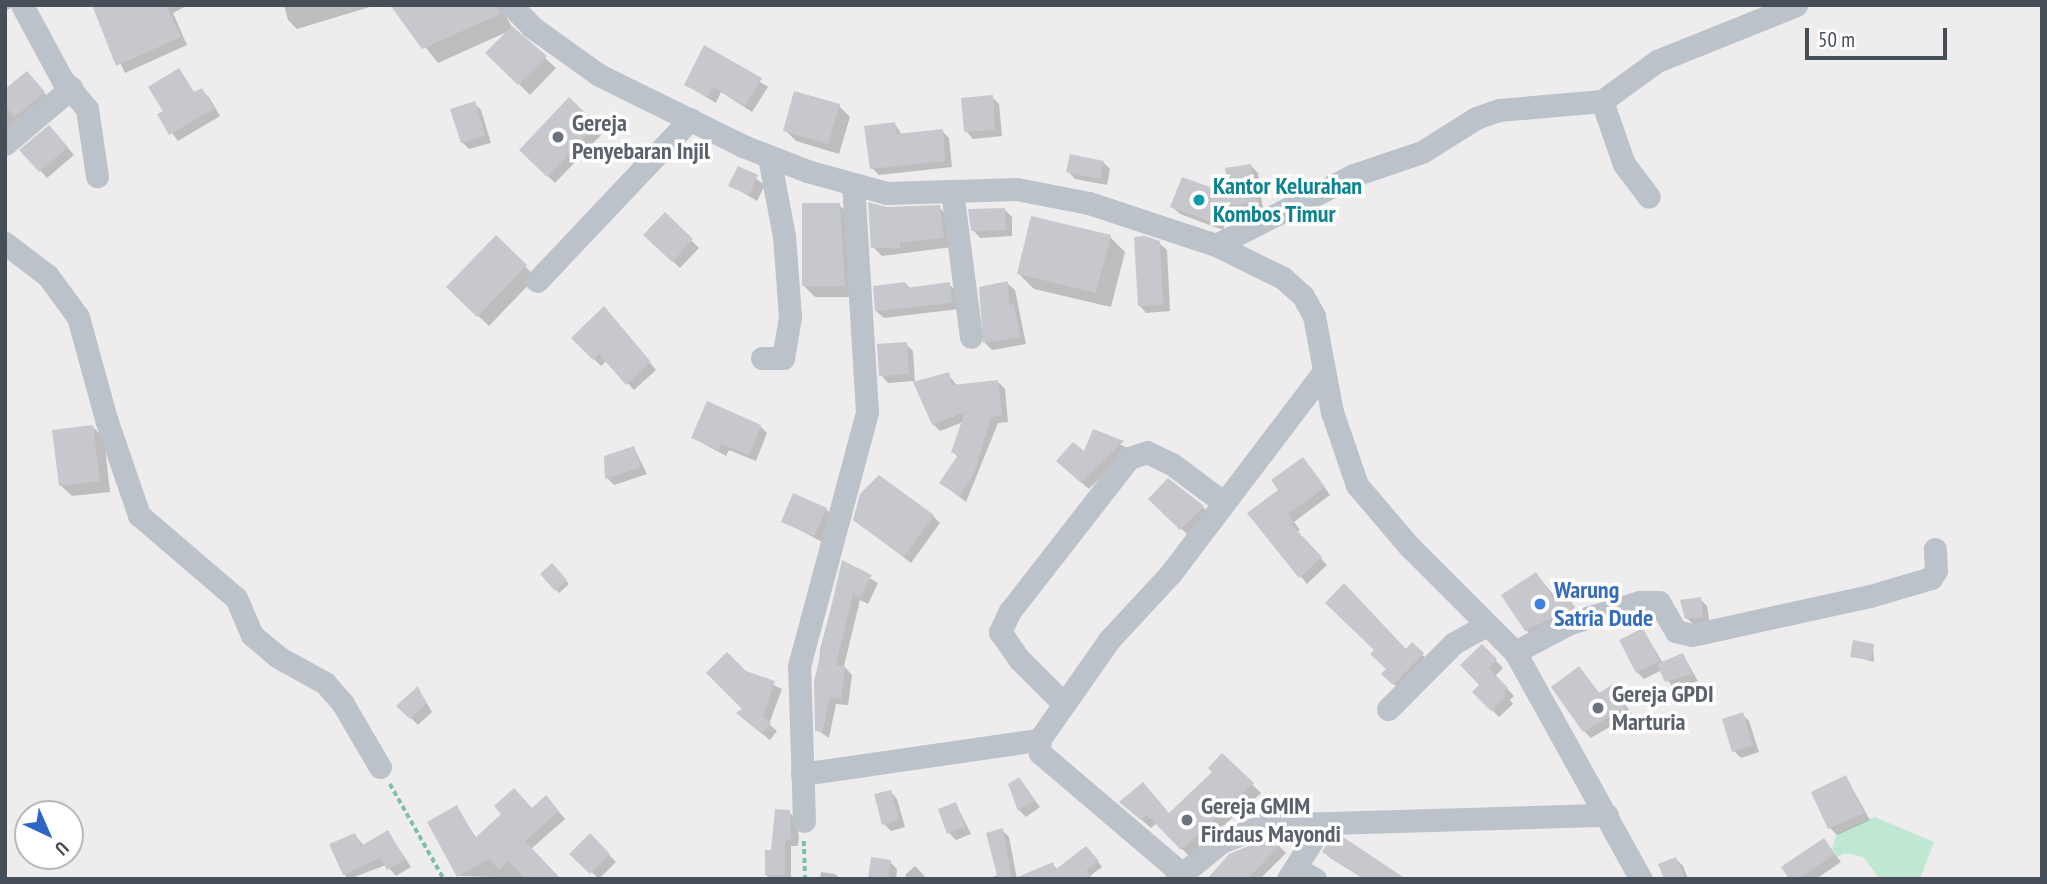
<!DOCTYPE html>
<style>
body{margin:0}
#map{position:relative;width:2047px;height:884px;overflow:hidden;background:#eeecec;font-family:"PT Sans Narrow",sans-serif}
div>[style]{position:absolute}
[style*='--x']{left:calc(var(--x)*1px);top:calc(var(--y)*1px);width:calc(var(--w)*1px);rotate:calc(var(--a)*1deg)}
.green>*{inset:0;background:#bee8d1}
.shadow>*{inset:0;background:#0003}
.building>*{inset:0;background:#c7c8ce}
.path>*{height:3.5px;margin-top:-1.75px;transform-origin:0;background:repeating-linear-gradient(90deg,#7ac2a3 0 5px,transparent 0 8.5px)}
.minor>*{height:23px;margin:-11.5px;padding:0 11.5px;transform-origin:11.5px;border-radius:11.5px;background:#bbc2ca}
.dots>*{width:19px;height:19px;translate:-50% -50%;box-sizing:border-box;border:4px solid #fff;border-radius:50%}
span{translate:-50% -50%;white-space:nowrap;text-align:center;line-height:1.15;-webkit-text-stroke:7px #fff;paint-order:stroke}
.worship-label{font-size:24px;color:#5b616d;font-weight:700}
.left{translate:0 -50%;text-align:left}
.culture-label{font-size:24px;color:#0d838f;font-weight:700}
.shop-label{font-size:24px;color:#366cbe;font-weight:700}
.frame{position:absolute;inset:0;border:7px solid #464e57;pointer-events:none}
.north{position:absolute;left:14px;top:800px;width:70px;height:70px;box-sizing:border-box;background:#fff;border:2px solid #b5b8bc;border-radius:50%;rotate:136deg;font-size:19px;font-weight:700;line-height:28px;text-align:center;color:#464e57}
.north::after{content:'';display:block;margin:auto;width:24px;height:32px;background:#2d66c7;clip-path:polygon(50% 0,100% 100%,50% 72%,0 100%)}
.scale{position:absolute;left:1805px;top:28px;width:142px;height:32px;box-sizing:border-box;border:4px solid #464e57;border-top:0;padding-left:9px;font-size:21px;line-height:24px;white-space:nowrap;color:#464e57;-webkit-text-stroke:5px #fff;paint-order:stroke}
</style>
<div id="map">
<div class="green">
<i style="clip-path:polygon(1875px 817px,1934px 842px,1920px 879px,1880px 879px,1863px 857px,1845px 853px,1837px 857px,1832px 848px,1837px 834px)"></i>
</div>
<div class="shadow">
<i style="clip-path:polygon(5px 5px,18px 5px,5px 11px)"></i>
<i style="clip-path:polygon(93px 5px,188px 5px,173px 13px,187px 45px,125px 73px)"></i>
<i style="clip-path:polygon(284px 5px,373px 5px,373px 6px,297px 29px,288px 20px)"></i>
<i style="clip-path:polygon(392px 5px,499px 5px,514px 30px,556px 68px,530px 95px,488px 53px,509px 31px,438px 63px)"></i>
<i style="clip-path:polygon(704px 47px,768px 87px,752px 112px,721px 92px,716px 103px,686px 85px)"></i>
<i style="clip-path:polygon(178px 70px,195px 93px,201px 90px,209px 97px,220px 116px,178px 141px,159px 115px,165px 111px)"></i>
<i style="clip-path:polygon(34px 80px,50px 100px,5px 138px,5px 91px)"></i>
<i style="clip-path:polygon(992px 97px,999px 104px,1002px 136px,973px 139px,966px 131px)"></i>
<i style="clip-path:polygon(569px 100px,603px 133px,555px 183px,521px 150px)"></i>
<i style="clip-path:polygon(474px 103px,481px 110px,491px 143px,469px 149px,462px 142px)"></i>
<i style="clip-path:polygon(839px 106px,850px 117px,839px 154px,796px 141px,785px 130px)"></i>
<i style="clip-path:polygon(895px 124px,902px 135px,942px 131px,949px 138px,952px 167px,879px 175px,872px 168px)"></i>
<i style="clip-path:polygon(56px 134px,74px 155px,47px 178px,22px 150px)"></i>
<i style="clip-path:polygon(1103px 162px,1110px 169px,1107px 185px,1075px 179px,1068px 171px)"></i>
<i style="clip-path:polygon(1251px 166px,1258px 173px,1263px 209px,1229px 214px,1223px 230px,1180px 214px,1172px 207px,1231px 197px)"></i>
<i style="clip-path:polygon(739px 168px,765px 185px,757px 201px,730px 185px)"></i>
<i style="clip-path:polygon(839px 205px,851px 216px,856px 297px,815px 297px,803px 285px)"></i>
<i style="clip-path:polygon(939px 207px,948px 217px,952px 247px,882px 256px,873px 247px,887px 209px)"></i>
<i style="clip-path:polygon(1004px 209px,1012px 217px,1012px 236px,980px 238px,973px 230px)"></i>
<i style="clip-path:polygon(665px 215px,699px 248px,680px 268px,646px 235px)"></i>
<i style="clip-path:polygon(1110px 237px,1125px 252px,1111px 307px,1034px 289px,1019px 274px)"></i>
<i style="clip-path:polygon(496px 238px,536px 277px,489px 326px,448px 287px)"></i>
<i style="clip-path:polygon(1159px 243px,1167px 250px,1170px 311px,1146px 313px,1139px 305px)"></i>
<i style="clip-path:polygon(905px 283px,911px 289px,949px 284px,956px 291px,959px 309px,884px 318px,876px 311px)"></i>
<i style="clip-path:polygon(1007px 283px,1015px 290px,1026px 344px,992px 350px,985px 343px)"></i>
<i style="clip-path:polygon(611px 315px,656px 370px,634px 390px,607px 360px,601px 366px,573px 338px)"></i>
<i style="clip-path:polygon(906px 344px,913px 351px,915px 383px,948px 374px,957px 386px,997px 381px,1005px 389px,1008px 422px,998px 423px,966px 502px,941px 483px,959px 458px,953px 452px,963px 422px,940px 431px,933px 424px,914px 381px,888px 383px,881px 375px)"></i>
<i style="clip-path:polygon(92px 426px,104px 438px,110px 492px,72px 496px,60px 485px)"></i>
<i style="clip-path:polygon(760px 426px,767px 433px,756px 461px,729px 450px,726px 456px,693px 438px)"></i>
<i style="clip-path:polygon(1094px 431px,1129px 449px,1089px 489px,1065px 468px,1085px 454px)"></i>
<i style="clip-path:polygon(634px 448px,647px 474px,614px 485px,607px 478px)"></i>
<i style="clip-path:polygon(1310px 467px,1330px 495px,1294px 522px,1300px 530px,1296px 532px,1327px 565px,1307px 584px,1250px 513px)"></i>
<i style="clip-path:polygon(1150px 499px,1203px 507px,1210px 514px,1189px 536px)"></i>
<i style="clip-path:polygon(826px 509px,833px 517px,822px 542px,783px 521px)"></i>
<i style="clip-path:polygon(933px 516px,940px 523px,911px 563px,854px 520px)"></i>
<i style="clip-path:polygon(843px 563px,878px 583px,868px 604px,860px 600px,844px 666px,852px 675px,848px 705px,836px 704px,829px 738px,817px 730px,820px 650px)"></i>
<i style="clip-path:polygon(552px 566px,569px 584px,559px 593px,542px 575px)"></i>
<i style="clip-path:polygon(1536px 574px,1557px 599px,1564px 594px,1584px 619px,1537px 641px,1526px 630px)"></i>
<i style="clip-path:polygon(1700px 599px,1707px 606px,1710px 625px,1694px 625px,1687px 618px)"></i>
<i style="clip-path:polygon(1643px 630px,1663px 663px,1683px 655px,1698px 681px,1673px 688px,1662px 670px,1644px 679px,1637px 672px)"></i>
<i style="clip-path:polygon(1412px 645px,1432px 664px,1403px 693px,1384px 674px)"></i>
<i style="clip-path:polygon(1873px 645px,1874px 662px,1852px 656px)"></i>
<i style="clip-path:polygon(1482px 646px,1503px 668px,1495px 676px,1514px 696px,1510px 700px,1513px 704px,1499px 717px,1474px 692px,1482px 685px)"></i>
<i style="clip-path:polygon(1579px 668px,1600px 694px,1613px 686px,1632px 714px,1591px 738px,1584px 731px)"></i>
<i style="clip-path:polygon(745px 672px,782px 689px,769px 724px,777px 731px,770px 740px,745px 720px)"></i>
<i style="clip-path:polygon(418px 688px,432px 712px,418px 725px,399px 706px)"></i>
<i style="clip-path:polygon(1742px 714px,1749px 721px,1759px 752px,1741px 758px,1734px 751px)"></i>
<i style="clip-path:polygon(1222px 755px,1261px 793px,1189px 856px,1157px 823px,1151px 828px,1131px 811px,1170px 814px,1214px 772px)"></i>
<i style="clip-path:polygon(1846px 777px,1870px 820px,1837px 835px,1830px 828px)"></i>
<i style="clip-path:polygon(1019px 779px,1040px 807px,1026px 817px,1019px 810px)"></i>
<i style="clip-path:polygon(890px 791px,897px 799px,905px 827px,891px 831px,884px 824px)"></i>
<i style="clip-path:polygon(956px 804px,971px 834px,956px 840px,949px 833px)"></i>
<i style="clip-path:polygon(553px 805px,565px 819px,531px 849px,559px 879px,459px 876px,456px 807px,477px 839px,532px 810px)"></i>
<i style="clip-path:polygon(789px 812px,796px 820px,799px 837px,798px 846px,791px 846px,791px 879px,771px 879px,766px 875px,773px 852px)"></i>
<i style="clip-path:polygon(1002px 830px,1009px 837px,1017px 879px,985px 879px,999px 875px)"></i>
<i style="clip-path:polygon(388px 832px,411px 867px,396px 876px,386px 865px,349px 879px,344px 874px,355px 835px,364px 846px)"></i>
<i style="clip-path:polygon(590px 835px,616px 862px,599px 879px,572px 854px)"></i>
<i style="clip-path:polygon(1342px 838px,1373px 857px,1399px 879px,1364px 879px,1330px 858px,1324px 852px)"></i>
<i style="clip-path:polygon(1824px 840px,1841px 862px,1816px 879px,1791px 879px)"></i>
<i style="clip-path:polygon(1274px 841px,1286px 853px,1260px 879px,1230px 879px)"></i>
<i style="clip-path:polygon(1091px 853px,1102px 867px,1090px 876px,1043px 879px,1052px 864px,1058px 870px)"></i>
<i style="clip-path:polygon(1676px 859px,1683px 866px,1688px 879px,1666px 879px)"></i>
<i style="clip-path:polygon(890px 862px,897px 869px,896px 879px,870px 879px)"></i>
<i style="clip-path:polygon(915px 866px,918px 869px,927px 879px,908px 879px,905px 875px)"></i>
<i style="clip-path:polygon(821px 872px,835px 874px,840px 879px,820px 879px)"></i>
</div>
<div class="building">
<i style="clip-path:polygon(92px 5px,166px 5px,181px 37px,116px 66px)"></i>
<i style="clip-path:polygon(390px 5px,497px 5px,500px 14px,422px 49px)"></i>
<i style="clip-path:polygon(512px 26px,547px 56px,518px 85px,485px 53px)"></i>
<i style="clip-path:polygon(704px 45px,762px 78px,745px 106px,713px 87px,708px 97px,684px 85px)"></i>
<i style="clip-path:polygon(179px 68px,194px 92px,202px 88px,214px 108px,169px 135px,157px 114px,163px 111px,148px 87px)"></i>
<i style="clip-path:polygon(27px 71px,45px 92px,15px 117px,5px 106px,5px 89px)"></i>
<i style="clip-path:polygon(794px 91px,840px 104px,828px 144px,783px 131px)"></i>
<i style="clip-path:polygon(993px 95px,995px 130px,964px 132px,961px 98px)"></i>
<i style="clip-path:polygon(569px 97px,597px 124px,547px 177px,519px 150px)"></i>
<i style="clip-path:polygon(475px 101px,485px 136px,461px 143px,450px 109px)"></i>
<i style="clip-path:polygon(895px 122px,897px 134px,943px 129px,945px 161px,870px 169px,864px 126px)"></i>
<i style="clip-path:polygon(49px 125px,68px 147px,39px 172px,19px 150px)"></i>
<i style="clip-path:polygon(1070px 154px,1104px 161px,1100px 179px,1066px 172px)"></i>
<i style="clip-path:polygon(1251px 164px,1257px 202px,1222px 207px,1216px 224px,1170px 207px,1182px 177px,1229px 194px,1225px 168px)"></i>
<i style="clip-path:polygon(738px 166px,758px 175px,749px 195px,728px 186px)"></i>
<i style="clip-path:polygon(868px 202px,887px 207px,940px 205px,944px 238px,900px 243px,900px 248px,871px 248px)"></i>
<i style="clip-path:polygon(802px 203px,840px 203px,845px 286px,802px 286px)"></i>
<i style="clip-path:polygon(1005px 208px,1006px 230px,971px 231px,968px 209px)"></i>
<i style="clip-path:polygon(665px 212px,693px 239px,672px 262px,643px 235px)"></i>
<i style="clip-path:polygon(1031px 216px,1111px 235px,1096px 293px,1017px 274px)"></i>
<i style="clip-path:polygon(496px 235px,527px 265px,477px 317px,446px 287px)"></i>
<i style="clip-path:polygon(1145px 236px,1160px 241px,1163px 305px,1138px 306px,1134px 237px)"></i>
<i style="clip-path:polygon(1008px 281px,1009px 304px,1014px 305px,1020px 337px,983px 343px,979px 287px)"></i>
<i style="clip-path:polygon(905px 282px,906px 288px,950px 282px,952px 303px,875px 311px,873px 286px)"></i>
<i style="clip-path:polygon(604px 306px,651px 362px,626px 385px,599px 354px,593px 360px,571px 338px)"></i>
<i style="clip-path:polygon(907px 342px,909px 374px,879px 376px,877px 344px)"></i>
<i style="clip-path:polygon(949px 372px,952px 385px,998px 380px,1002px 415px,991px 417px,974px 474px,959px 496px,939px 483px,958px 455px,951px 452px,965px 412px,932px 425px,913px 382px)"></i>
<i style="clip-path:polygon(707px 401px,761px 425px,749px 455px,721px 444px,719px 450px,691px 438px)"></i>
<i style="clip-path:polygon(93px 425px,100px 481px,59px 486px,52px 430px)"></i>
<i style="clip-path:polygon(1093px 429px,1124px 441px,1081px 483px,1056px 461px,1073px 442px,1084px 451px)"></i>
<i style="clip-path:polygon(634px 446px,641px 467px,605px 479px,604px 456px)"></i>
<i style="clip-path:polygon(1303px 457px,1325px 487px,1288px 514px,1294px 522px,1291px 524px,1322px 557px,1299px 578px,1247px 513px,1278px 490px,1271px 480px)"></i>
<i style="clip-path:polygon(879px 475px,934px 515px,904px 557px,853px 520px,860px 494px)"></i>
<i style="clip-path:polygon(1168px 478px,1204px 506px,1180px 530px,1148px 499px)"></i>
<i style="clip-path:polygon(793px 493px,827px 508px,814px 536px,781px 522px)"></i>
<i style="clip-path:polygon(842px 560px,872px 575px,860px 598px,853px 594px,836px 665px,845px 666px,841px 699px,830px 697px,822px 732px,815px 731px,814px 682px)"></i>
<i style="clip-path:polygon(552px 563px,567px 580px,555px 591px,540px 574px)"></i>
<i style="clip-path:polygon(1536px 572px,1554px 599px,1564px 592px,1575px 607px,1525px 631px,1501px 595px)"></i>
<i style="clip-path:polygon(1344px 583px,1406px 649px,1412px 642px,1424px 653px,1393px 685px,1381px 674px,1386px 669px,1370px 654px,1374px 650px,1325px 603px)"></i>
<i style="clip-path:polygon(1701px 597px,1703px 618px,1685px 619px,1680px 600px)"></i>
<i style="clip-path:polygon(1643px 628px,1660px 661px,1636px 673px,1619px 640px)"></i>
<i style="clip-path:polygon(1853px 640px,1874px 644px,1871px 660px,1850px 657px)"></i>
<i style="clip-path:polygon(1482px 644px,1497px 659px,1489px 668px,1508px 688px,1504px 692px,1507px 696px,1491px 711px,1472px 692px,1479px 685px,1460px 665px)"></i>
<i style="clip-path:polygon(727px 652px,746px 671px,775px 681px,763px 716px,771px 723px,762px 734px,736px 713px,742px 709px,706px 673px)"></i>
<i style="clip-path:polygon(1683px 653px,1692px 674px,1665px 682px,1657px 664px)"></i>
<i style="clip-path:polygon(1579px 666px,1599px 693px,1613px 684px,1627px 707px,1583px 732px,1551px 687px)"></i>
<i style="clip-path:polygon(418px 686px,426px 704px,410px 719px,396px 706px)"></i>
<i style="clip-path:polygon(1743px 712px,1753px 745px,1732px 752px,1722px 719px)"></i>
<i style="clip-path:polygon(1222px 753px,1254px 783px,1181px 850px,1147px 815px,1141px 820px,1119px 802px,1143px 782px,1169px 813px,1212px 772px,1208px 768px)"></i>
<i style="clip-path:polygon(1846px 775px,1864px 813px,1828px 829px,1811px 792px)"></i>
<i style="clip-path:polygon(1019px 777px,1035px 800px,1018px 811px,1008px 784px)"></i>
<i style="clip-path:polygon(514px 788px,532px 808px,546px 795px,559px 811px,525px 841px,561px 879px,525px 879px,509px 861px,499px 870px,489px 859px,457px 877px,427px 822px,457px 805px,475px 838px,501px 814px,494px 806px)"></i>
<i style="clip-path:polygon(891px 790px,899px 820px,882px 825px,874px 794px)"></i>
<i style="clip-path:polygon(956px 802px,965px 827px,947px 834px,938px 809px)"></i>
<i style="clip-path:polygon(775px 809px,790px 810px,791px 840px,785px 839px,785px 875px,765px 875px,765px 850px,771px 850px)"></i>
<i style="clip-path:polygon(1003px 828px,1012px 879px,998px 879px,986px 833px)"></i>
<i style="clip-path:polygon(388px 830px,405px 860px,387px 870px,380px 858px,343px 875px,329px 844px,355px 833px,361px 846px)"></i>
<i style="clip-path:polygon(590px 833px,610px 854px,590px 874px,569px 854px)"></i>
<i style="clip-path:polygon(1331px 837px,1343px 837px,1406px 879px,1365px 879px,1322px 852px)"></i>
<i style="clip-path:polygon(1824px 838px,1835px 854px,1798px 879px,1789px 879px,1781px 867px)"></i>
<i style="clip-path:polygon(1266px 839px,1275px 839px,1280px 845px,1247px 879px,1207px 879px,1229px 854px)"></i>
<i style="clip-path:polygon(1086px 846px,1099px 861px,1086px 871px,1094px 879px,1013px 879px,1053px 862px,1055px 870px)"></i>
<i style="clip-path:polygon(871px 857px,891px 860px,888px 879px,868px 879px)"></i>
<i style="clip-path:polygon(1676px 857px,1685px 879px,1664px 879px,1658px 864px)"></i>
</div>
<div class="path">
<i style="--x:390;--y:784;--w:109;--a:60.4"></i>
<i style="--x:804;--y:841;--w:38;--a:88"></i>
</div>
<div class="minor">
<i style="--x:511;--y:5;--w:30;--a:46"></i>
<i style="--x:532;--y:27;--w:82;--a:35.6"></i>
<i style="--x:599;--y:75;--w:161;--a:26.2"></i>
<i style="--x:743;--y:146;--w:69;--a:21.3"></i>
<i style="--x:807;--y:171;--w:83;--a:15.4"></i>
<i style="--x:887;--y:193;--w:130;--a:-1.8"></i>
<i style="--x:1017;--y:189;--w:73;--a:11"></i>
<i style="--x:1089;--y:203;--w:134;--a:18.3"></i>
<i style="--x:1216;--y:245;--w:75;--a:26.2"></i>
<i style="--x:1283;--y:278;--w:27;--a:42"></i>
<i style="--x:1303;--y:296;--w:23;--a:61"></i>
<i style="--x:1314;--y:316;--w:98;--a:79.4"></i>
<i style="--x:1332;--y:412;--w:77;--a:71.1"></i>
<i style="--x:1357;--y:485;--w:80;--a:49.6"></i>
<i style="--x:1409;--y:546;--w:150;--a:45"></i>
<i style="--x:1515;--y:652;--w:260;--a:61"></i>
<i style="--x:23;--y:7;--w:82;--a:61.6"></i>
<i style="--x:62;--y:79;--w:39;--a:50"></i>
<i style="--x:87;--y:109;--w:68;--a:81.5"></i>
<i style="--x:1602;--y:101;--w:67;--a:70.8"></i>
<i style="--x:1624;--y:164;--w:41;--a:52.9"></i>
<i style="--x:5;--y:144;--w:87;--a:-40.3"></i>
<i style="--x:952;--y:191;--w:147;--a:82.6"></i>
<i style="--x:5;--y:243;--w:54;--a:37.5"></i>
<i style="--x:48;--y:276;--w:51;--a:53.8"></i>
<i style="--x:78;--y:317;--w:106;--a:74.6"></i>
<i style="--x:106;--y:419;--w:102;--a:71"></i>
<i style="--x:139;--y:515;--w:128;--a:40.6"></i>
<i style="--x:236;--y:598;--w:40;--a:66.6"></i>
<i style="--x:252;--y:635;--w:34;--a:40"></i>
<i style="--x:278;--y:657;--w:54;--a:29"></i>
<i style="--x:325;--y:683;--w:28;--a:49"></i>
<i style="--x:343;--y:704;--w:73;--a:59.6"></i>
<i style="--x:1216;--y:245;--w:155;--a:-26.9"></i>
<i style="--x:1354;--y:175;--w:72;--a:-18.7"></i>
<i style="--x:1422;--y:152;--w:64;--a:-32.2"></i>
<i style="--x:1476;--y:118;--w:24;--a:-19"></i>
<i style="--x:1499;--y:110;--w:103;--a:-5"></i>
<i style="--x:1602;--y:101;--w:68;--a:-36"></i>
<i style="--x:1657;--y:61;--w:150;--a:-21.9"></i>
<i style="--x:537;--y:281;--w:223;--a:-46.6"></i>
<i style="--x:762;--y:358;--w:21;--a:0"></i>
<i style="--x:783;--y:358;--w:42;--a:-80.3"></i>
<i style="--x:790;--y:317;--w:81;--a:-94.2"></i>
<i style="--x:784;--y:236;--w:80;--a:-100.8"></i>
<i style="--x:1515;--y:652;--w:62;--a:-27.8"></i>
<i style="--x:1570;--y:623;--w:73;--a:-16.7"></i>
<i style="--x:1640;--y:602;--w:19;--a:0"></i>
<i style="--x:1659;--y:602;--w:34;--a:60"></i>
<i style="--x:1676;--y:631;--w:16;--a:14"></i>
<i style="--x:1692;--y:635;--w:182;--a:-12.4"></i>
<i style="--x:1870;--y:596;--w:64;--a:-16.4"></i>
<i style="--x:1931;--y:578;--w:9;--a:-58"></i>
<i style="--x:1936;--y:570;--w:21;--a:-93"></i>
<i style="--x:1064;--y:704;--w:64;--a:-135"></i>
<i style="--x:1019;--y:659;--w:33;--a:-125"></i>
<i style="--x:1000;--y:632;--w:23;--a:-65"></i>
<i style="--x:1010;--y:611;--w:194;--a:-52.1"></i>
<i style="--x:1129;--y:458;--w:19;--a:-18"></i>
<i style="--x:1147;--y:452;--w:28;--a:26"></i>
<i style="--x:1172;--y:464;--w:65;--a:36.9"></i>
<i style="--x:1388;--y:709;--w:93;--a:-45"></i>
<i style="--x:1454;--y:643;--w:37;--a:-29"></i>
<i style="--x:802;--y:774;--w:239;--a:-8.2"></i>
<i style="--x:804;--y:821;--w:155;--a:-91.8"></i>
<i style="--x:799;--y:666;--w:263;--a:-75"></i>
<i style="--x:867;--y:412;--w:226;--a:-93.5"></i>
<i style="--x:1295;--y:868;--w:23;--a:29"></i>
<i style="--x:1181;--y:873;--w:185;--a:-139.6"></i>
<i style="--x:1040;--y:753;--w:13;--a:-94"></i>
<i style="--x:1039;--y:740;--w:122;--a:-55"></i>
<i style="--x:1109;--y:640;--w:91;--a:-47.2"></i>
<i style="--x:1171;--y:573;--w:251;--a:-52.8"></i>
<i style="--x:1176;--y:879;--w:58;--a:-39.4"></i>
<i style="--x:1221;--y:842;--w:45;--a:-22"></i>
<i style="--x:1263;--y:825;--w:344;--a:-1.7"></i>
<i style="--x:1288;--y:879;--w:64;--a:-57.8"></i>
</div>
<div class="dots">
<i style="left:558px;top:137px;background:#6b7280"></i>
<i style="left:1199px;top:200px;background:#0f9aa8"></i>
<i style="left:1540px;top:604px;background:#3f7fe0"></i>
<i style="left:1598px;top:708px;background:#6b7280"></i>
<i style="left:1187px;top:820px;background:#6b7280"></i>
</div>
<div class="worship-label">
<span class="left" style="left:572px;top:137px">Gereja<br>Penyebaran Injil</span>
<span class="left" style="left:1612px;top:708px">Gereja GPDI<br>Marturia</span>
<span class="left" style="left:1201px;top:820px">Gereja GMIM<br>Firdaus Mayondi</span>
</div>
<div class="culture-label">
<span class="left" style="left:1213px;top:200px">Kantor Kelurahan<br>Kombos Timur</span>
</div>
<div class="shop-label">
<span class="left" style="left:1554px;top:604px">Warung<br>Satria Dude</span>
</div>
<div class="frame"></div>
<div class="north">U</div>
<div class="scale">50 m</div>
</div>
